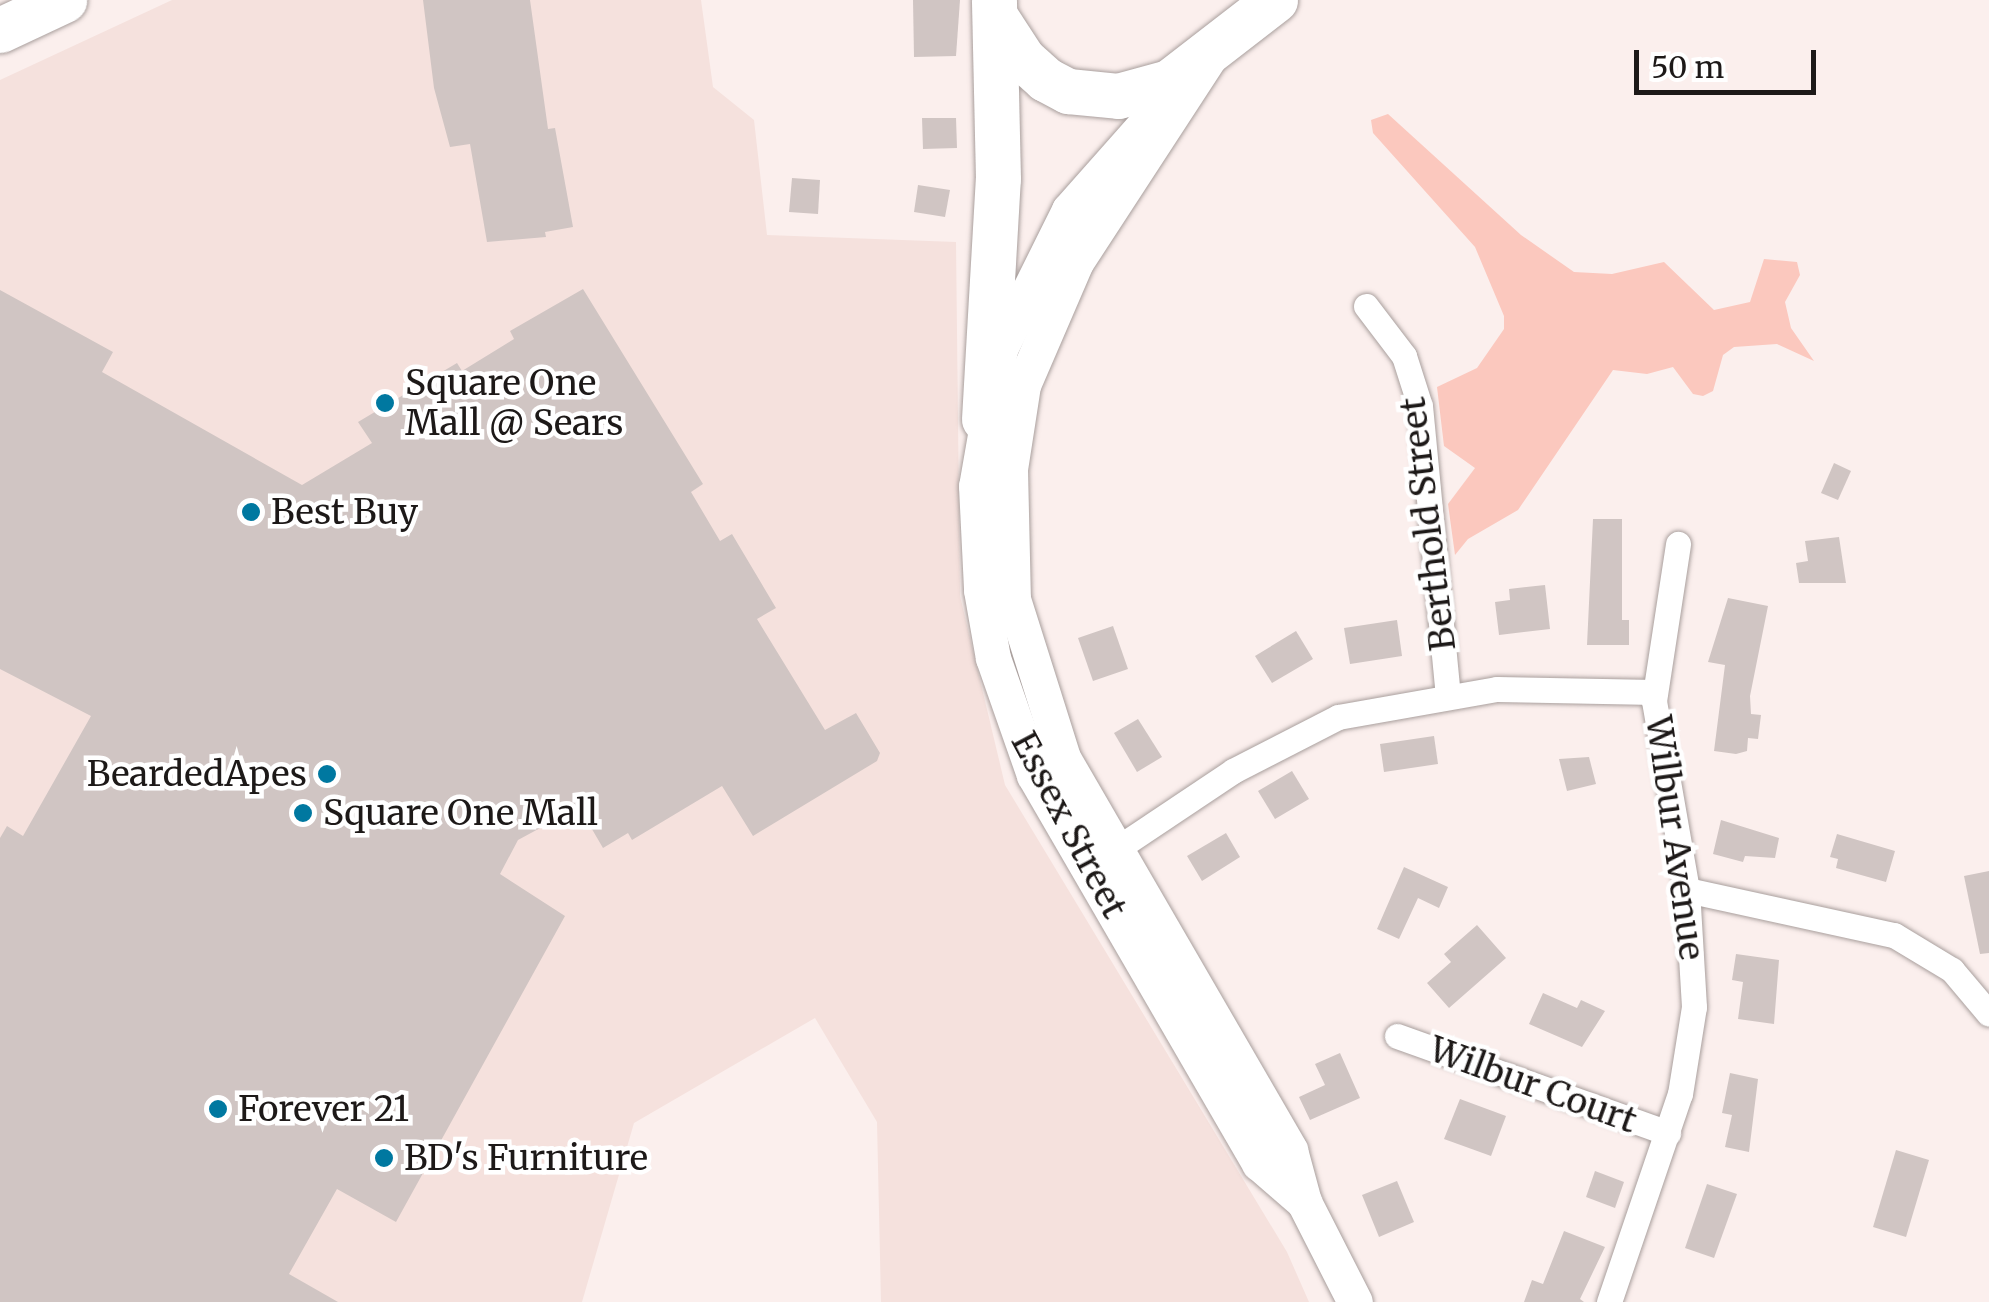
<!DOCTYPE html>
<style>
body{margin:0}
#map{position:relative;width:1989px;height:1302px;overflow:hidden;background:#fbefed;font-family:Merriweather,serif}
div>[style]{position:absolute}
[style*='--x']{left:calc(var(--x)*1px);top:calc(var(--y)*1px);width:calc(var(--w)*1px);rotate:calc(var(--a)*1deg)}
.built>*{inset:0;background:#f5e1dd}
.green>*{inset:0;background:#fbc8be}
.building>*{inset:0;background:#d0c5c3}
.roads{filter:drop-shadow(0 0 2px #a99f9d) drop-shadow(0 0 2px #a99f9d)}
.street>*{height:25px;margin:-12.5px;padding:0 12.5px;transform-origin:12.5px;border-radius:12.5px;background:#fff}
.secondary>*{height:35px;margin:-17.5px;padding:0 17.5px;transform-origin:17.5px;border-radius:17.5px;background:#fff}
.highway>*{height:45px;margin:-22.5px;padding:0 22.5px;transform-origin:22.5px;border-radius:22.5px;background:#fff}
.dots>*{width:28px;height:28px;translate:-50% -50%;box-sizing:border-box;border:5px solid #fff;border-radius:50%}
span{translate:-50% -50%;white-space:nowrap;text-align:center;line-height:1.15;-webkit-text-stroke:9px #fff;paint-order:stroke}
.poi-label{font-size:35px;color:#1d1918}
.left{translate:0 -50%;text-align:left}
.right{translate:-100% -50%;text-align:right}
.street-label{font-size:35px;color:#1d1918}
.scale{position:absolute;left:1634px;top:50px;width:182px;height:45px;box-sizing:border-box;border:5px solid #1d1918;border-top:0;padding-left:12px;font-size:30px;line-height:35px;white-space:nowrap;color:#1d1918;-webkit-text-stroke:8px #fff;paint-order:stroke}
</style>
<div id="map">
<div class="built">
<i style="clip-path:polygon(172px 0,701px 0,713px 87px,754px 120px,767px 235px,956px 242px,960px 596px,1005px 785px,1287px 1252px,1309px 1302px,881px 1302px,877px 1122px,815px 1018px,634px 1123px,582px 1302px,0 1302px,0 80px)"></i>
</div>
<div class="green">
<i style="clip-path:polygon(1388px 114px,1521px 235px,1574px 272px,1612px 274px,1664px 262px,1714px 310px,1750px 302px,1764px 259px,1797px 262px,1800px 275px,1785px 302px,1791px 328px,1814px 361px,1777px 344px,1734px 347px,1723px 355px,1713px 391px,1703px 396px,1693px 394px,1673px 367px,1647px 374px,1613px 370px,1518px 510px,1468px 539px,1455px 555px,1448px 504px,1475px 468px,1444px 446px,1437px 387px,1477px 368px,1504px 329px,1504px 316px,1475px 247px,1373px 133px,1371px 120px)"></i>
</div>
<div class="building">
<i style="clip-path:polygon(423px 0,530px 0,548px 129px,555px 128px,573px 227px,545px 232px,546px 237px,487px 242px,470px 144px,450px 147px,434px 88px)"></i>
<i style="clip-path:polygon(913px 0,960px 0,956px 56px,914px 57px)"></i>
<i style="clip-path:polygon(922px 118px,956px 118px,957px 148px,923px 149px)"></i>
<i style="clip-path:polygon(792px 178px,820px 180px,818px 214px,789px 212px)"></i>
<i style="clip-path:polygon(918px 185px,950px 190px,945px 217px,914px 212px)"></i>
<i style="clip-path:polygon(583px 289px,703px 484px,691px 492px,720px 541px,732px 534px,776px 608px,757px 619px,825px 730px,856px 713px,880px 753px,877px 761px,753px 836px,722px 786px,632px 840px,628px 833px,603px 848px,579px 807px,518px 840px,500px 874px,565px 916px,396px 1222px,337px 1189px,289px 1274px,338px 1302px,0 1302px,0 838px,7px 826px,23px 836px,91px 716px,0 669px,0 290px,113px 352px,102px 372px,302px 485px,372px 443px,358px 422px,457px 363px,462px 371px,514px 339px,510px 331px)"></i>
<i style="clip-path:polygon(1834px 463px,1851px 471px,1838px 500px,1821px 493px)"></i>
<i style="clip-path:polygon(1593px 519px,1622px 519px,1622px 620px,1629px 620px,1629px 645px,1587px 645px)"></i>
<i style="clip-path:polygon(1839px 537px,1846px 583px,1799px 583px,1796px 563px,1808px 561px,1805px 541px)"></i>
<i style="clip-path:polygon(1545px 585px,1550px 629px,1499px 635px,1495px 602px,1510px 600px,1509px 589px)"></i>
<i style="clip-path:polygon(1728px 598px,1768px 606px,1750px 696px,1751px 714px,1761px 715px,1758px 739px,1748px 738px,1747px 751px,1736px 754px,1714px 751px,1725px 665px,1708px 662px)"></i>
<i style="clip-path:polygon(1397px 620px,1402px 656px,1350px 664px,1344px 628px)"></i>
<i style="clip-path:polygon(1113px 626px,1128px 669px,1093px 681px,1078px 638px)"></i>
<i style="clip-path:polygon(1296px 631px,1313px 659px,1272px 683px,1255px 656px)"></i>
<i style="clip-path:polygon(1138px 719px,1162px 757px,1137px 772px,1114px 733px)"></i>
<i style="clip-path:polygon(1434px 736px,1438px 764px,1384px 772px,1380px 744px)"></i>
<i style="clip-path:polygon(1589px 757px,1596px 784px,1567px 791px,1559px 759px)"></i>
<i style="clip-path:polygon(1292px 771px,1309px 799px,1275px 819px,1258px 791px)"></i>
<i style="clip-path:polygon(1721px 820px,1779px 838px,1775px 858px,1745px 856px,1743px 862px,1713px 854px)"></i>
<i style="clip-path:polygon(1226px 833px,1240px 857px,1202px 881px,1187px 856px)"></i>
<i style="clip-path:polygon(1837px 834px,1895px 851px,1886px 882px,1836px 868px,1838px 859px,1830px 857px)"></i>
<i style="clip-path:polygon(1404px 867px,1448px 887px,1439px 908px,1418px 898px,1399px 939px,1377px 929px)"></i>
<i style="clip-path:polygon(1989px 871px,1989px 953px,1980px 954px,1964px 876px)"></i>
<i style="clip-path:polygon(1477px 925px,1506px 958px,1449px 1008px,1427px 983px,1451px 962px,1444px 954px)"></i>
<i style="clip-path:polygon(1736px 954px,1779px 960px,1774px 1024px,1738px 1019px,1743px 982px,1732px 980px)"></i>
<i style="clip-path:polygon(1543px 993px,1577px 1008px,1581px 1000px,1605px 1011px,1582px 1047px,1529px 1024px)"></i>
<i style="clip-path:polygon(1340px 1053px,1360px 1098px,1310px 1120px,1299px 1097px,1325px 1085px,1315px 1064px)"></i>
<i style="clip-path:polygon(1730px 1073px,1758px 1079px,1749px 1152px,1725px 1147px,1732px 1115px,1722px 1113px)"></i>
<i style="clip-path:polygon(1460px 1099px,1506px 1116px,1491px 1156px,1444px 1139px)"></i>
<i style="clip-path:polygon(1896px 1150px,1929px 1160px,1906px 1237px,1873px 1227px)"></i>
<i style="clip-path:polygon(1595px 1171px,1624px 1182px,1615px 1208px,1586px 1197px)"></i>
<i style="clip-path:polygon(1397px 1181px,1414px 1222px,1379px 1237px,1362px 1195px)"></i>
<i style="clip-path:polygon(1707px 1184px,1737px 1194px,1714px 1258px,1685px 1248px)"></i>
<i style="clip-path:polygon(1564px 1231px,1605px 1247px,1580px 1299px,1584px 1302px,1524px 1302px,1532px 1280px,1543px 1284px)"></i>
</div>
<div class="roads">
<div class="street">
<i style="--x:1366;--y:306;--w:63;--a:52.8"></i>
<i style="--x:1404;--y:356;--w:52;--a:72.3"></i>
<i style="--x:1420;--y:406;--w:290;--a:84.5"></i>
<i style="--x:1115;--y:850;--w:142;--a:-33.8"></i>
<i style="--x:1233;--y:771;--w:118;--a:-27.2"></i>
<i style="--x:1338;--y:717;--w:161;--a:-10"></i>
<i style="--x:1497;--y:689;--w:158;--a:1.1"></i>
<i style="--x:1687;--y:890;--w:212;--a:12.3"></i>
<i style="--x:1894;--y:935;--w:68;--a:31.1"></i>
<i style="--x:1952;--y:970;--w:57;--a:49.9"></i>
<i style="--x:1397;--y:1036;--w:288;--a:19.7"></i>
<i style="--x:1609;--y:1302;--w:220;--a:-71.2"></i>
<i style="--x:1680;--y:1094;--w:88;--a:-80.9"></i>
<i style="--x:1694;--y:1007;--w:117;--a:-93.4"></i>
<i style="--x:1687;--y:890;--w:192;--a:-99.9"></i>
<i style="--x:1654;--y:701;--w:159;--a:-81.3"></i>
</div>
<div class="secondary">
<i style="--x:1209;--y:58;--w:244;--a:123.1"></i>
<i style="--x:1076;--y:262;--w:134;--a:113.3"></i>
<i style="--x:1023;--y:385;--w:85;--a:98.8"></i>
<i style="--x:1010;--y:469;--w:130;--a:88.7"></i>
<i style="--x:1013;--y:599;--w:167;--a:72.5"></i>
<i style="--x:1063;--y:758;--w:453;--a:59.9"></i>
<i style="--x:1290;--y:1150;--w:54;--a:74.9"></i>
<i style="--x:1304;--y:1202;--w:112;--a:63"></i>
<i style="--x:1161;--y:106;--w:139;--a:131.5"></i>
<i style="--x:1069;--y:210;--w:155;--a:116.4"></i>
<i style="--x:1000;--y:349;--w:139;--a:99.9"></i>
<i style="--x:976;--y:486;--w:104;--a:87.2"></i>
<i style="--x:981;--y:590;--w:69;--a:80"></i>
<i style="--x:993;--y:658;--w:124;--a:70.7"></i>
<i style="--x:1034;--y:775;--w:449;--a:59.9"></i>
<i style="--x:1259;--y:1163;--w:60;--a:40.9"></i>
</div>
<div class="highway">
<i style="--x:995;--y:16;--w:51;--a:56.9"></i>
<i style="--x:1023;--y:59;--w:30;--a:42"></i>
<i style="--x:1045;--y:79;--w:26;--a:28"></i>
<i style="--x:1068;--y:91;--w:50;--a:5.7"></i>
<i style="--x:1118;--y:96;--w:53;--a:-15.4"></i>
<i style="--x:1169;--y:82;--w:134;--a:-37.7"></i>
<i style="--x:0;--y:30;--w:71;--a:-25.1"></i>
<i style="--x:984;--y:419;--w:240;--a:-86.7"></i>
<i style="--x:998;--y:179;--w:179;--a:-91.3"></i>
</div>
</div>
<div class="dots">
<i style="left:385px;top:403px;background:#0078a0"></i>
<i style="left:251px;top:512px;background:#0078a0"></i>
<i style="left:327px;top:774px;background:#0078a0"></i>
<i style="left:303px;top:813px;background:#0078a0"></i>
<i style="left:218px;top:1109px;background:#0078a0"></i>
<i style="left:384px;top:1158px;background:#0078a0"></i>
</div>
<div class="poi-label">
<span class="left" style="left:405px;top:403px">Square One<br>Mall @ Sears</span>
<span class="left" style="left:271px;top:512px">Best Buy</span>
<span class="right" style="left:307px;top:774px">BeardedApes</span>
<span class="left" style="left:323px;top:813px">Square One Mall</span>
<span class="left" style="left:238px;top:1109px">Forever 21</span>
<span class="left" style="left:404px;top:1158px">BD's Furniture</span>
</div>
<div class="street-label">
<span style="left:1428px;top:524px;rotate:-97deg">Berthold Street</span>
<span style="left:1069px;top:825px;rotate:62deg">Essex Street</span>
<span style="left:1675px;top:838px;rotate:82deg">Wilbur Avenue</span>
<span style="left:1533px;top:1085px;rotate:20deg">Wilbur Court</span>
</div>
<div class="scale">50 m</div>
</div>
